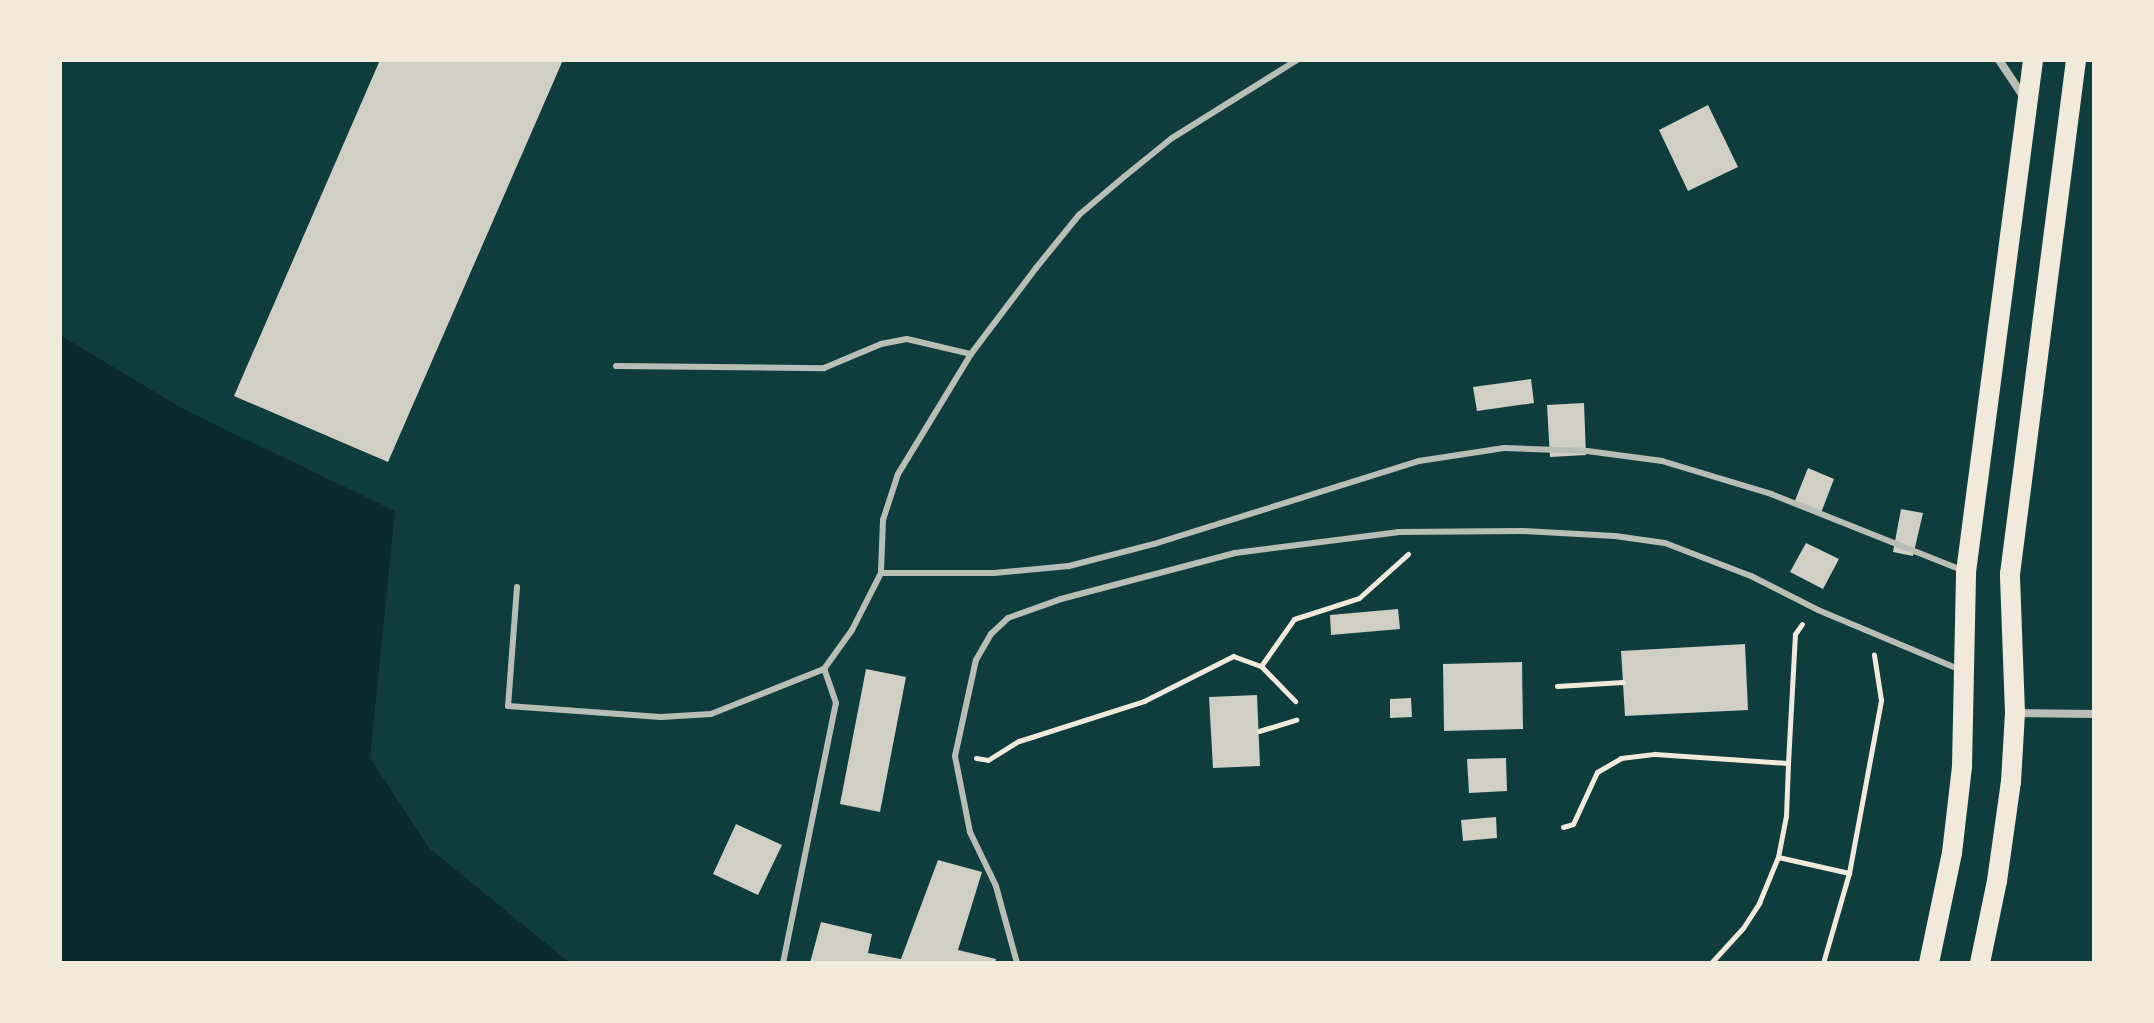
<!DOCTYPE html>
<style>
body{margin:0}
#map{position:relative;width:2154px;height:1023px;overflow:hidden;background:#0f3d3e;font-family:Inter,sans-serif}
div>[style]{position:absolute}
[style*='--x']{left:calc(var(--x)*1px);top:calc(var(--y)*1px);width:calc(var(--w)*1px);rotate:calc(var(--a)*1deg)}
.water>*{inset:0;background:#0a2a2b}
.building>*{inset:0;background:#cfcfc3}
.path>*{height:5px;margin:-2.5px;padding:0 2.5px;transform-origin:2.5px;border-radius:2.5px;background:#f1e9da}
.service>*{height:6px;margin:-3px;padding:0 3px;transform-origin:3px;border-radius:3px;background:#b8beb3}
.minor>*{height:8px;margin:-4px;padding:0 4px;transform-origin:4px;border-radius:4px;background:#b8beb3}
.primary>*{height:20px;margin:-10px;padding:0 10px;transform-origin:10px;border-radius:10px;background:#f1e9da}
span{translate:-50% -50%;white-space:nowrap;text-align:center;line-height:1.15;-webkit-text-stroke:6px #f1e9da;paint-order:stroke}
.frame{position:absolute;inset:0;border:62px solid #f1e9da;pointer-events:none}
</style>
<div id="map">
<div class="water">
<i style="clip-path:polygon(60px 335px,185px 410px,395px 511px,370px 758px,429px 848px,570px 963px,60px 963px)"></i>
</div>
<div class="building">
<i style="clip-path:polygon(380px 60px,563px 60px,388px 462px,234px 396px)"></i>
<i style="clip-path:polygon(1708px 105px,1738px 167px,1688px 191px,1659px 130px)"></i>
<i style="clip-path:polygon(1531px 379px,1534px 403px,1477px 411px,1473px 387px)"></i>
<i style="clip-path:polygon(1584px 403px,1586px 455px,1550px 457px,1547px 405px)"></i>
<i style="clip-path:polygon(1808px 468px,1834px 479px,1821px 513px,1794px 503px)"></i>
<i style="clip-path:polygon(1901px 509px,1923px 513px,1913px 556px,1893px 552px)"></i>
<i style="clip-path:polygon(1806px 543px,1839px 559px,1823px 589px,1790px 572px)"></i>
<i style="clip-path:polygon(1398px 609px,1400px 629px,1331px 635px,1330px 615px)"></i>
<i style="clip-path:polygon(1745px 644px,1748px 710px,1625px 716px,1621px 651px)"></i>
<i style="clip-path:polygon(1522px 662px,1523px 729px,1444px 731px,1443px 664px)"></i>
<i style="clip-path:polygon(866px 669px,906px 677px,880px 812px,840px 804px)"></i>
<i style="clip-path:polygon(1257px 695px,1260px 766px,1213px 768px,1209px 697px)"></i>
<i style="clip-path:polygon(1411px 698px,1412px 717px,1390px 718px,1390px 699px)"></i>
<i style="clip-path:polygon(1506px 758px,1507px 791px,1469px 793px,1467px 759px)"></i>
<i style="clip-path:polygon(1496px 817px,1497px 838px,1463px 841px,1461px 820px)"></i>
<i style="clip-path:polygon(736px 824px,782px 845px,758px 895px,713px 874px)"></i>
<i style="clip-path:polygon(938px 860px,982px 872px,958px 950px,996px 959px,995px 963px,810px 963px,821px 922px,872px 934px,868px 953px,901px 959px)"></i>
</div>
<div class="path">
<i style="--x:1261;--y:666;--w:57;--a:-54.9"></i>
<i style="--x:1294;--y:619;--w:68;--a:-17.9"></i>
<i style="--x:1359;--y:598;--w:66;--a:-41.9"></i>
<i style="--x:1557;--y:686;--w:66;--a:-3.5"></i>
<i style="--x:1259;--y:731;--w:39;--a:-17"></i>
<i style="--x:976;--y:758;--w:12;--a:9"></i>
<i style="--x:988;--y:760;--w:36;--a:-32"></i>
<i style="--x:1019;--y:741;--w:131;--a:-17.7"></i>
<i style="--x:1144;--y:701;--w:100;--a:-26.8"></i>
<i style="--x:1233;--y:656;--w:30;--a:20"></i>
<i style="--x:1261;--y:666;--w:49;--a:45.8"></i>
<i style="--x:1563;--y:827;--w:10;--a:-17"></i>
<i style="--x:1573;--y:824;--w:57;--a:-65.2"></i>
<i style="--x:1597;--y:772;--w:28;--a:-30"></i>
<i style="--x:1621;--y:758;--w:34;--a:-7"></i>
<i style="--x:1655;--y:754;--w:133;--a:3.9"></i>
<i style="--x:1788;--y:763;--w:129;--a:-86.9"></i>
<i style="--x:1795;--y:634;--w:12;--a:-55"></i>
<i style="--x:1778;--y:857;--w:73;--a:12.7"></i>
<i style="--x:1711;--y:963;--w:47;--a:-47.6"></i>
<i style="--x:1743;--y:928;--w:30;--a:-57"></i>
<i style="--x:1759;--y:903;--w:50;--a:-67.6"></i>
<i style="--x:1778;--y:857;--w:42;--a:-79"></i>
<i style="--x:1786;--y:816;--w:53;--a:-87.8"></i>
<i style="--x:1823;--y:963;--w:94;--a:-73.9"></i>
<i style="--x:1849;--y:873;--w:176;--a:-79.5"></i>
<i style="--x:1881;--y:700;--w:46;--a:-98.8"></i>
</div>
<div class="service">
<i style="--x:1297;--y:60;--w:147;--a:148"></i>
<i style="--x:1172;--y:138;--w:60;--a:141"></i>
<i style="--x:1125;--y:176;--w:60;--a:139.7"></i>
<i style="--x:1079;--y:215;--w:68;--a:129.1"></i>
<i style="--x:1036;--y:268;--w:108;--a:127.1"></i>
<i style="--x:971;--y:354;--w:140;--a:121.3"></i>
<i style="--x:898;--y:474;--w:48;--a:108.1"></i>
<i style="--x:883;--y:520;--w:53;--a:92.2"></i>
<i style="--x:881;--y:573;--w:113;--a:0"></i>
<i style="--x:994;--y:573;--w:75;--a:-5.3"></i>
<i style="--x:1069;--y:566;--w:88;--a:-14.5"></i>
<i style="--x:1154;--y:544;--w:278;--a:-17.4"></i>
<i style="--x:1419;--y:461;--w:86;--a:-8.7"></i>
<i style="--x:1504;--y:448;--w:83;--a:2.1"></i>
<i style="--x:1587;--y:451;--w:76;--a:7.6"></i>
<i style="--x:1662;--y:461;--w:114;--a:16.8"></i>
<i style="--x:1771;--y:494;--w:206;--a:21.7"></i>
<i style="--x:616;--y:366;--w:208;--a:0.6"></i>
<i style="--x:824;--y:368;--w:62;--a:-22.8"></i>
<i style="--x:881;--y:344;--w:26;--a:-11"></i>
<i style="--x:907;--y:339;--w:66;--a:13.2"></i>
<i style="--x:517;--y:587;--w:119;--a:94.3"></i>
<i style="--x:508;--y:706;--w:153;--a:4.1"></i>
<i style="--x:661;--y:717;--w:50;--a:-3.4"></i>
<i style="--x:711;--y:714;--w:122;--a:-21.7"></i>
<i style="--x:824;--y:669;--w:48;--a:-54.3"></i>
<i style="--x:852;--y:630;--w:64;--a:-63"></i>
<i style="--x:783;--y:963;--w:265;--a:-78.5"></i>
<i style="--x:836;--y:703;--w:36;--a:-109"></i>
<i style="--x:1017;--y:963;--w:80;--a:-105.3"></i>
<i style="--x:996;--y:886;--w:60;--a:-115.7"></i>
<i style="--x:970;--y:832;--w:77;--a:-101.2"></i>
<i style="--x:955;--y:756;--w:98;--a:-77.7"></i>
<i style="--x:976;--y:660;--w:30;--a:-60"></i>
<i style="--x:991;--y:634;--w:23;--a:-43"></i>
<i style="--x:1008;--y:618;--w:56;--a:-19.7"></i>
<i style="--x:1061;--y:599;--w:180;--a:-14.8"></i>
<i style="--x:1235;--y:553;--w:164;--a:-7.3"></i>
<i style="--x:1398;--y:532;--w:124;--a:-0.5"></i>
<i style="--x:1522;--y:531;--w:93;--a:3.1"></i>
<i style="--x:1615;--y:536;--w:50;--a:8"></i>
<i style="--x:1665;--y:543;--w:92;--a:21"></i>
<i style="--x:1751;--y:576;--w:75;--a:26.9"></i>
<i style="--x:1818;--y:610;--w:155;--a:22.8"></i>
</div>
<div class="minor">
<i style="--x:1999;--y:60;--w:43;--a:56.3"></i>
<i style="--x:2015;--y:713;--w:79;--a:0.7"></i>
</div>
<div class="primary">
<i style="--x:1929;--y:963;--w:112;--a:-78.2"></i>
<i style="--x:1952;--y:853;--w:88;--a:-83.4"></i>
<i style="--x:1962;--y:766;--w:194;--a:-88.8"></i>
<i style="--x:1966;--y:572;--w:516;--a:-82.54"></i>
<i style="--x:1980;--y:963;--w:84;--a:-78.3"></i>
<i style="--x:1997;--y:881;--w:100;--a:-82"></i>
<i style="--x:2011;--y:782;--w:69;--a:-86.7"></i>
<i style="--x:2015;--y:713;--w:139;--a:-92.1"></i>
<i style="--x:2010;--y:574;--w:518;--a:-82.68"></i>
</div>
<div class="frame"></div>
</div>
